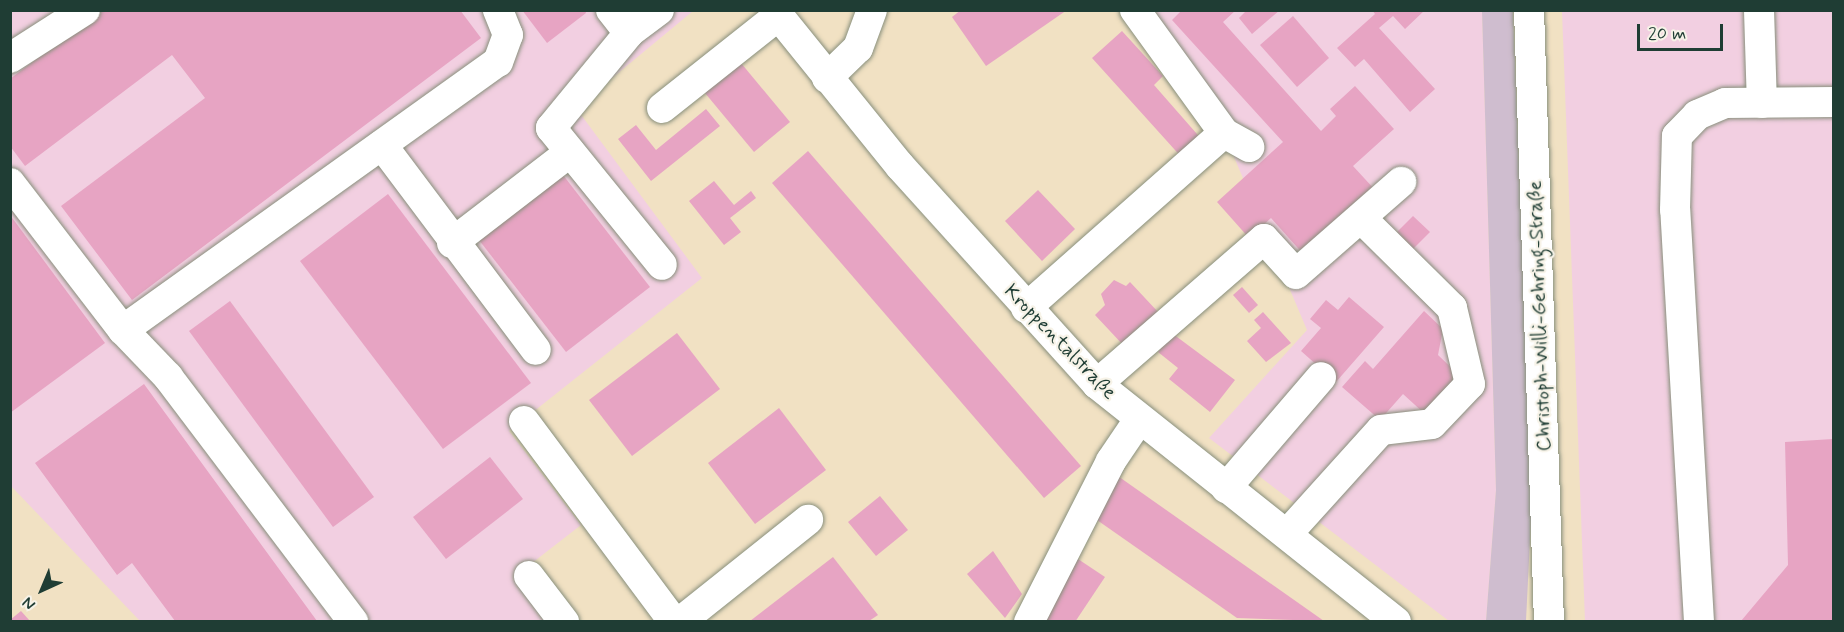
<!DOCTYPE html>
<meta charset="utf-8">
<style>
body{margin:0}
#map{position:relative;width:1844px;height:632px;overflow:hidden;background:#f1e1c3;font-family:Mynerve,sans-serif}
div>[style]{position:absolute}
[style*='--x']{left:calc(var(--x)*1px);top:calc(var(--y)*1px);width:calc(var(--w)*1px);rotate:calc(var(--a)*1deg)}
.built>*{inset:0;background:#f2cfe1}
.industrial>*{inset:0;background:#cfbdcf}
.building>*{inset:0;background:#e7a4c3}
.roads{filter:drop-shadow(0 0 2px #888f7c) drop-shadow(0 0 2px #888f7c)}
.minor>*{height:30px;margin:-15px;padding:0 15px;transform-origin:15px;border-radius:15px;background:#fff}
span{translate:-50% -50%;white-space:nowrap;text-align:center;line-height:1.15;-webkit-text-stroke:4.5px #f7f3e8;paint-order:stroke}
.street-label{font-size:20px;color:#1f3d34}
.frame{position:absolute;inset:0;border:12px solid #1f3d34;pointer-events:none}
.north{position:absolute;left:12px;top:560px;width:60px;height:60px;-webkit-text-stroke:4px #f7f3e8;paint-order:stroke;rotate:224deg;font-size:16px;font-weight:700;line-height:24px;text-align:center;color:#1f3d34}
.north::after{content:'';display:block;margin:auto;width:21px;height:27px;background:#1f3d34;clip-path:polygon(50% 0,100% 100%,50% 72%,0 100%)}
.scale{position:absolute;left:1637px;top:24px;width:86px;height:27px;box-sizing:border-box;border:3px solid #1f3d34;border-top:0;padding-left:8px;font-size:18px;line-height:21px;white-space:nowrap;color:#1f3d34;-webkit-text-stroke:4px #f7f3e8;paint-order:stroke}
</style>
<div id="map">
<div class="built">
<i style="clip-path:polygon(11px 11px,693px 11px,576px 108px,702px 278px,509px 431px,581px 525px,514px 577px,548px 621px,140px 621px,11px 486px)"></i>
<i style="clip-path:polygon(1143px 11px,1482px 11px,1496px 490px,1486px 621px,1449px 621px,1209px 438px,1307px 330px,1229px 145px)"></i>
<i style="clip-path:polygon(1562px 11px,1833px 11px,1833px 621px,1585px 621px)"></i>
</div>
<div class="industrial">
<i style="clip-path:polygon(1482px 11px,1513px 11px,1532px 498px,1526px 621px,1486px 621px,1496px 490px)"></i>
</div>
<div class="building">
<i style="clip-path:polygon(101px 10px,460px 10px,481px 38px,132px 300px,61px 206px,205px 98px,172px 55px,25px 166px,10px 146px,10px 79px)"></i>
<i style="clip-path:polygon(522px 10px,585px 10px,586px 13px,547px 43px)"></i>
<i style="clip-path:polygon(961px 10px,1067px 10px,986px 66px,952px 17px)"></i>
<i style="clip-path:polygon(1182px 10px,1236px 10px,1223px 22px,1321px 131px,1336px 116px,1330px 109px,1355px 86px,1394px 129px,1353px 166px,1376px 191px,1305px 256px,1271px 218px,1249px 238px,1217px 202px,1283px 142px,1172px 20px)"></i>
<i style="clip-path:polygon(1247px 10px,1280px 10px,1252px 34px,1239px 18px)"></i>
<i style="clip-path:polygon(1372px 10px,1425px 10px,1405px 29px,1393px 16px,1379px 28px,1435px 89px,1410px 112px,1364px 59px,1355px 67px,1337px 48px,1375px 14px)"></i>
<i style="clip-path:polygon(1293px 16px,1329px 58px,1297px 87px,1260px 45px)"></i>
<i style="clip-path:polygon(1122px 31px,1163px 76px,1154px 85px,1204px 142px,1184px 160px,1092px 58px)"></i>
<i style="clip-path:polygon(736px 57px,790px 122px,754px 152px,700px 87px)"></i>
<i style="clip-path:polygon(706px 109px,720px 126px,651px 181px,618px 139px,636px 125px,656px 150px)"></i>
<i style="clip-path:polygon(808px 151px,1081px 466px,1044px 498px,772px 183px)"></i>
<i style="clip-path:polygon(563px 175px,650px 287px,566px 352px,479px 240px)"></i>
<i style="clip-path:polygon(714px 181px,734px 205px,751px 191px,756px 198px,730px 218px,741px 232px,724px 245px,689px 201px)"></i>
<i style="clip-path:polygon(1038px 190px,1075px 229px,1042px 261px,1005px 221px)"></i>
<i style="clip-path:polygon(388px 194px,531px 383px,443px 449px,300px 261px)"></i>
<i style="clip-path:polygon(10px 215px,105px 343px,10px 413px)"></i>
<i style="clip-path:polygon(1413px 216px,1430px 232px,1413px 249px,1397px 232px)"></i>
<i style="clip-path:polygon(1114px 280px,1126px 286px,1130px 282px,1159px 313px,1124px 346px,1095px 315px,1105px 305px,1101px 294px)"></i>
<i style="clip-path:polygon(1242px 287px,1258px 305px,1249px 313px,1233px 295px)"></i>
<i style="clip-path:polygon(1349px 297px,1384px 327px,1336px 382px,1301px 351px,1321px 328px,1310px 319px,1326px 300px,1338px 310px)"></i>
<i style="clip-path:polygon(230px 301px,374px 497px,333px 527px,189px 331px)"></i>
<i style="clip-path:polygon(1424px 311px,1443px 329px,1438px 355px,1461px 377px,1426px 415px,1403px 394px,1380px 420px,1342px 387px,1365px 361px,1373px 369px)"></i>
<i style="clip-path:polygon(1263px 312px,1291px 343px,1266px 362px,1247px 341px,1261px 328px,1254px 320px)"></i>
<i style="clip-path:polygon(677px 333px,720px 389px,632px 456px,589px 400px)"></i>
<i style="clip-path:polygon(1173px 334px,1235px 380px,1210px 412px,1169px 379px,1178px 368px,1158px 352px)"></i>
<i style="clip-path:polygon(144px 384px,317px 621px,175px 621px,132px 563px,117px 575px,35px 463px)"></i>
<i style="clip-path:polygon(779px 408px,826px 470px,755px 524px,708px 463px)"></i>
<i style="clip-path:polygon(1833px 439px,1833px 621px,1741px 621px,1788px 565px,1785px 442px)"></i>
<i style="clip-path:polygon(490px 457px,523px 499px,446px 559px,413px 517px)"></i>
<i style="clip-path:polygon(1115px 474px,1324px 621px,1237px 618px,1087px 513px)"></i>
<i style="clip-path:polygon(880px 496px,908px 530px,876px 556px,848px 522px)"></i>
<i style="clip-path:polygon(993px 551px,1022px 594px,1005px 618px,967px 574px)"></i>
<i style="clip-path:polygon(833px 557px,878px 615px,869px 621px,750px 621px)"></i>
<i style="clip-path:polygon(1075px 557px,1105px 577px,1075px 622px,1042px 621px)"></i>
<i style="clip-path:polygon(21px 611px,30px 621px,10px 621px,10px 620px)"></i>
</div>
<div class="roads">
<div class="minor">
<i style="--x:611;--y:10;--w:29;--a:52"></i>
<i style="--x:659;--y:10;--w:38;--a:143"></i>
<i style="--x:629;--y:33;--w:123;--a:129.4"></i>
<i style="--x:551;--y:128;--w:176;--a:51"></i>
<i style="--x:774;--y:10;--w:201;--a:51.1"></i>
<i style="--x:900;--y:166;--w:294;--a:47.9"></i>
<i style="--x:1097;--y:384;--w:382;--a:38.5"></i>
<i style="--x:1135;--y:10;--w:152;--a:54.1"></i>
<i style="--x:1224;--y:133;--w:29;--a:29"></i>
<i style="--x:1529;--y:10;--w:612;--a:88.13"></i>
<i style="--x:1759;--y:10;--w:93;--a:88.2"></i>
<i style="--x:10;--y:58;--w:89;--a:-32.6"></i>
<i style="--x:827;--y:78;--w:43;--a:-44.1"></i>
<i style="--x:858;--y:48;--w:40;--a:-69.8"></i>
<i style="--x:662;--y:108;--w:148;--a:-38.4"></i>
<i style="--x:382;--y:145;--w:256;--a:53.1"></i>
<i style="--x:10;--y:183;--w:185;--a:52.5"></i>
<i style="--x:123;--y:330;--w:65;--a:46.2"></i>
<i style="--x:168;--y:377;--w:307;--a:52.9"></i>
<i style="--x:452;--y:243;--w:149;--a:-37.6"></i>
<i style="--x:1026;--y:308;--w:264;--a:-41.5"></i>
<i style="--x:123;--y:330;--w:461;--a:-35.6"></i>
<i style="--x:498;--y:62;--w:29;--a:-70"></i>
<i style="--x:508;--y:35;--w:27;--a:-112"></i>
<i style="--x:1097;--y:384;--w:221;--a:-41"></i>
<i style="--x:1264;--y:239;--w:47;--a:47.6"></i>
<i style="--x:1296;--y:274;--w:140;--a:-41.2"></i>
<i style="--x:524;--y:421;--w:251;--a:53.3"></i>
<i style="--x:1226;--y:488;--w:146;--a:-49.4"></i>
<i style="--x:1287;--y:534;--w:140;--a:-47.9"></i>
<i style="--x:1381;--y:430;--w:51;--a:-6.7"></i>
<i style="--x:1432;--y:424;--w:55;--a:-46.5"></i>
<i style="--x:1470;--y:384;--w:78;--a:-103.3"></i>
<i style="--x:1452;--y:308;--w:128;--a:-135.3"></i>
<i style="--x:529;--y:576;--w:58;--a:52.7"></i>
<i style="--x:680;--y:622;--w:164;--a:-38.6"></i>
<i style="--x:1029;--y:622;--w:181;--a:-63"></i>
<i style="--x:1111;--y:461;--w:48;--a:-56"></i>
<i style="--x:1699;--y:622;--w:413;--a:-93.3"></i>
<i style="--x:1675;--y:210;--w:74;--a:-88.5"></i>
<i style="--x:1677;--y:136;--w:29;--a:-46"></i>
<i style="--x:1697;--y:115;--w:30;--a:-23"></i>
<i style="--x:1725;--y:103;--w:109;--a:-0.5"></i>
</div>
</div>
<div class="street-label">
<span style="left:1540px;top:316px;rotate:-92deg">Christoph-Willi-Gehring-Straße</span>
<span style="left:1060px;top:342px;rotate:46deg">Kroppentalstraße</span>
</div>
<div class="frame"></div>
<div class="north">N</div>
<div class="scale">20 m</div>
</div>
